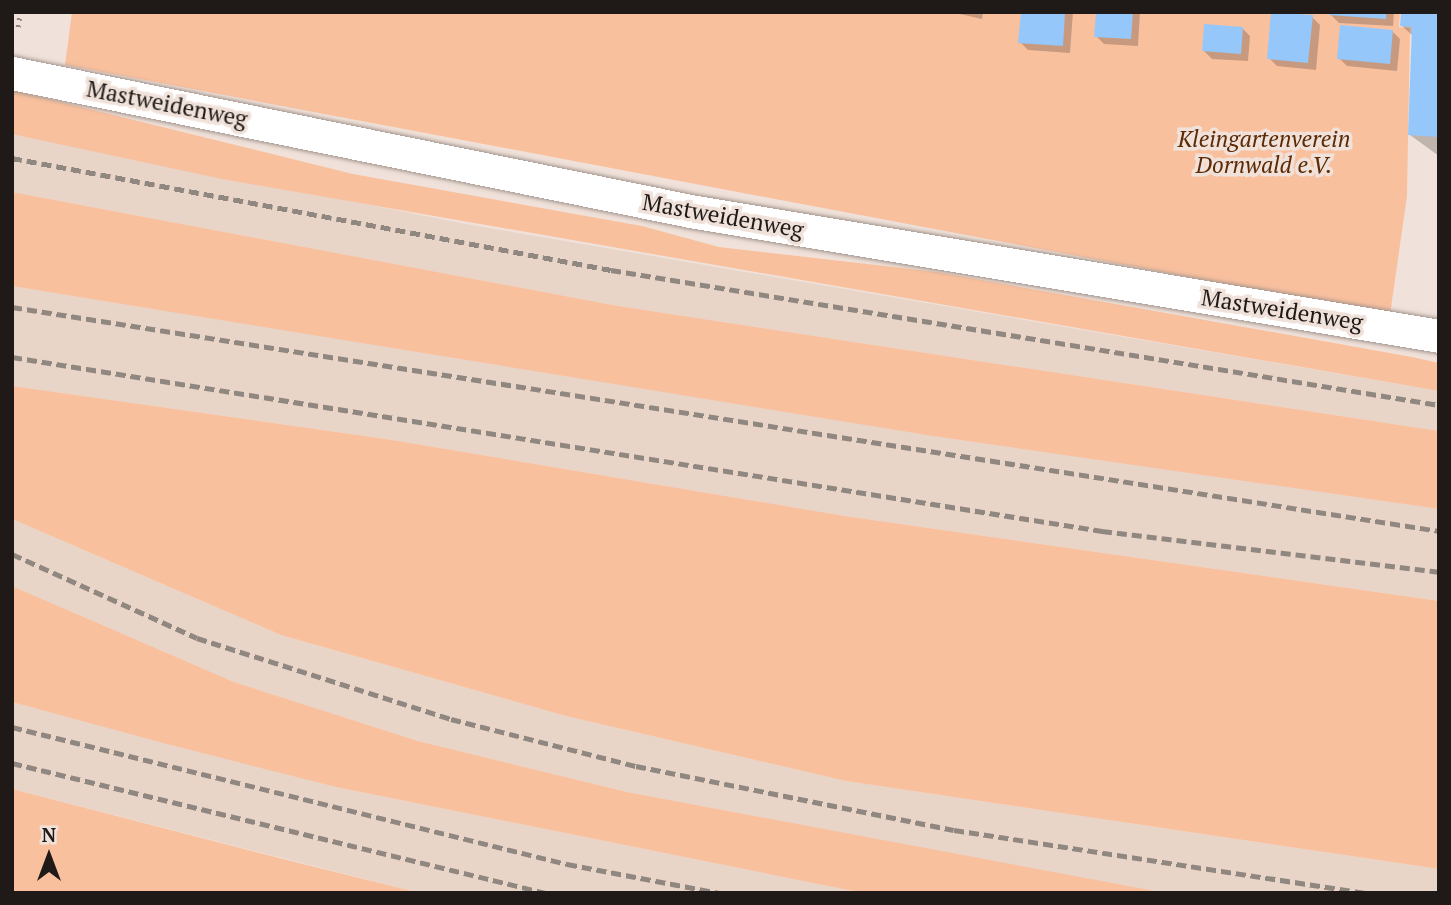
<!DOCTYPE html>
<style>
body{margin:0}
#map{position:relative;width:1451px;height:905px;overflow:hidden;background:#f0e2da;font-family:"PT Serif",serif}
div>[style]{position:absolute}
[style*='--x']{left:calc(var(--x)*1px);top:calc(var(--y)*1px);width:calc(var(--w)*1px);rotate:calc(var(--a)*1deg)}
.built>*{inset:0;background:#e9d4c8}
.green>*{inset:0;background:#f9c09e}
.shadow>*{inset:0;background:#0003}
.building>*{inset:0;background:#96c7fa}
.path>*{height:4.5px;margin-top:-2.25px;transform-origin:0;background:repeating-linear-gradient(90deg,#908680 0 2px,transparent 0 7px)}
.roads{filter:drop-shadow(0 0 2px #a2958e) drop-shadow(0 0 2px #a2958e)}
.lane>*{height:33px;margin:-16.5px;padding:0 16.5px;transform-origin:16.5px;border-radius:16.5px;background:#fff}
.rail>*{height:5px;margin-top:-2.5px;transform-origin:0;background:repeating-linear-gradient(90deg,#918781 0 10px,transparent 0 15px)}
span{translate:-50% -50%;white-space:nowrap;text-align:center;line-height:1.15;-webkit-text-stroke:7px #f0e2da;paint-order:stroke}
.street-label{font-size:23px;color:#1f1a17}
.park-label{font-size:23px;color:#5c2b06;font-style:italic}
.frame{position:absolute;inset:0;border:14px solid #1f1a17;pointer-events:none}
.north{position:absolute;left:14px;top:821px;width:70px;height:70px;-webkit-text-stroke:5px #f0e2da;paint-order:stroke;rotate:0deg;font-size:19px;font-weight:700;line-height:28px;text-align:center;color:#1f1a17}
.north::after{content:'';display:block;margin:auto;width:24px;height:32px;background:#1f1a17;clip-path:polygon(50% 0,100% 100%,50% 72%,0 100%)}
</style>
<div id="map">
<div class="built">
<i style="clip-path:polygon(12px 134px,466px 224px,1439px 391px,1439px 431px,618px 306px,12px 192px)"></i>
<i style="clip-path:polygon(12px 286px,1439px 509px,1439px 601px,845px 516px,386px 439px,12px 386px)"></i>
<i style="clip-path:polygon(12px 519px,281px 635px,566px 716px,846px 781px,1439px 869px,1439px 893px,1158px 892px,627px 792px,418px 741px,234px 682px,12px 586px)"></i>
<i style="clip-path:polygon(12px 702px,336px 787px,863px 893px,420px 893px,12px 789px)"></i>
</div>
<div class="green">
<i style="clip-path:polygon(72px 12px,1400px 12px,1399px 27px,1410px 28px,1407px 196px,1390px 315px,65px 65px)"></i>
<i style="clip-path:polygon(12px 90px,353px 174px,642px 226px,719px 247px,937px 272px,1412px 357px,1439px 363px,1439px 391px,222px 179px,12px 134px)"></i>
<i style="clip-path:polygon(12px 192px,618px 306px,1439px 431px,1439px 509px,933px 436px,12px 286px)"></i>
<i style="clip-path:polygon(12px 386px,386px 439px,845px 516px,1439px 601px,1439px 869px,846px 781px,566px 716px,281px 635px,12px 519px)"></i>
<i style="clip-path:polygon(12px 586px,234px 682px,418px 741px,627px 792px,1166px 893px,863px 893px,336px 787px,167px 744px,12px 702px)"></i>
<i style="clip-path:polygon(12px 789px,299px 863px,420px 893px,12px 893px)"></i>
</div>
<div class="shadow">
<i style="clip-path:polygon(951px 12px,983px 12px,982px 19px)"></i>
<i style="clip-path:polygon(1022px 12px,1073px 12px,1070px 53px,1028px 50px,1020px 42px)"></i>
<i style="clip-path:polygon(1097px 12px,1140px 12px,1138px 46px,1104px 44px,1096px 36px)"></i>
<i style="clip-path:polygon(1394px 12px,1393px 26px,1339px 23px,1331px 15px)"></i>
<i style="clip-path:polygon(1439px 12px,1439px 156px,1410px 135px,1414px 37px,1401px 25px)"></i>
<i style="clip-path:polygon(1312px 17px,1320px 25px,1316px 70px,1277px 66px,1269px 58px)"></i>
<i style="clip-path:polygon(1242px 28px,1250px 36px,1248px 61px,1212px 59px,1204px 51px)"></i>
<i style="clip-path:polygon(1392px 31px,1400px 39px,1397px 71px,1347px 66px,1339px 58px)"></i>
</div>
<div class="building">
<i style="clip-path:polygon(1021px 12px,1065px 12px,1063px 46px,1018px 43px)"></i>
<i style="clip-path:polygon(1096px 12px,1133px 12px,1131px 39px,1094px 37px)"></i>
<i style="clip-path:polygon(1271px 12px,1313px 15px,1308px 63px,1267px 59px)"></i>
<i style="clip-path:polygon(1329px 12px,1386px 12px,1386px 19px,1329px 15px)"></i>
<i style="clip-path:polygon(1401px 12px,1439px 12px,1439px 137px,1408px 135px,1412px 27px,1400px 26px)"></i>
<i style="clip-path:polygon(1204px 24px,1243px 27px,1241px 54px,1202px 51px)"></i>
<i style="clip-path:polygon(1340px 25px,1393px 30px,1390px 64px,1337px 59px)"></i>
</div>
<div class="path">
<i style="--x:18;--y:27;--w:15;--a:-82"></i>
</div>
<div class="roads">
<div class="lane">
<i style="--x:12;--y:73;--w:692;--a:11.5"></i>
<i style="--x:690;--y:211;--w:759;--a:9.47"></i>
</div>
</div>
<div class="rail">
<i style="--x:12;--y:158;--w:609;--a:10.59"></i>
<i style="--x:611;--y:270;--w:839;--a:9.26"></i>
<i style="--x:12;--y:307;--w:1444;--a:8.92"></i>
<i style="--x:12;--y:357;--w:1104;--a:9.07"></i>
<i style="--x:1102;--y:531;--w:339;--a:6.9"></i>
<i style="--x:12;--y:554;--w:203;--a:24.4"></i>
<i style="--x:197;--y:638;--w:267;--a:17.7"></i>
<i style="--x:451;--y:719;--w:191;--a:14.3"></i>
<i style="--x:636;--y:766;--w:324;--a:11.4"></i>
<i style="--x:954;--y:830;--w:418;--a:8.7"></i>
<i style="--x:12;--y:727;--w:572;--a:13.87"></i>
<i style="--x:567;--y:864;--w:155;--a:10.8"></i>
<i style="--x:12;--y:763;--w:550;--a:13.68"></i>
</div>
<div class="street-label">
<span style="left:167px;top:104px;rotate:11deg">Mastweidenweg</span>
<span style="left:723px;top:216px;rotate:10deg">Mastweidenweg</span>
<span style="left:1282px;top:310px;rotate:9deg">Mastweidenweg</span>
</div>
<div class="park-label">
<span style="left:1264px;top:152px">Kleingartenverein<br>Dornwald e.V.</span>
</div>
<div class="frame"></div>
<div class="north">N</div>
</div>
